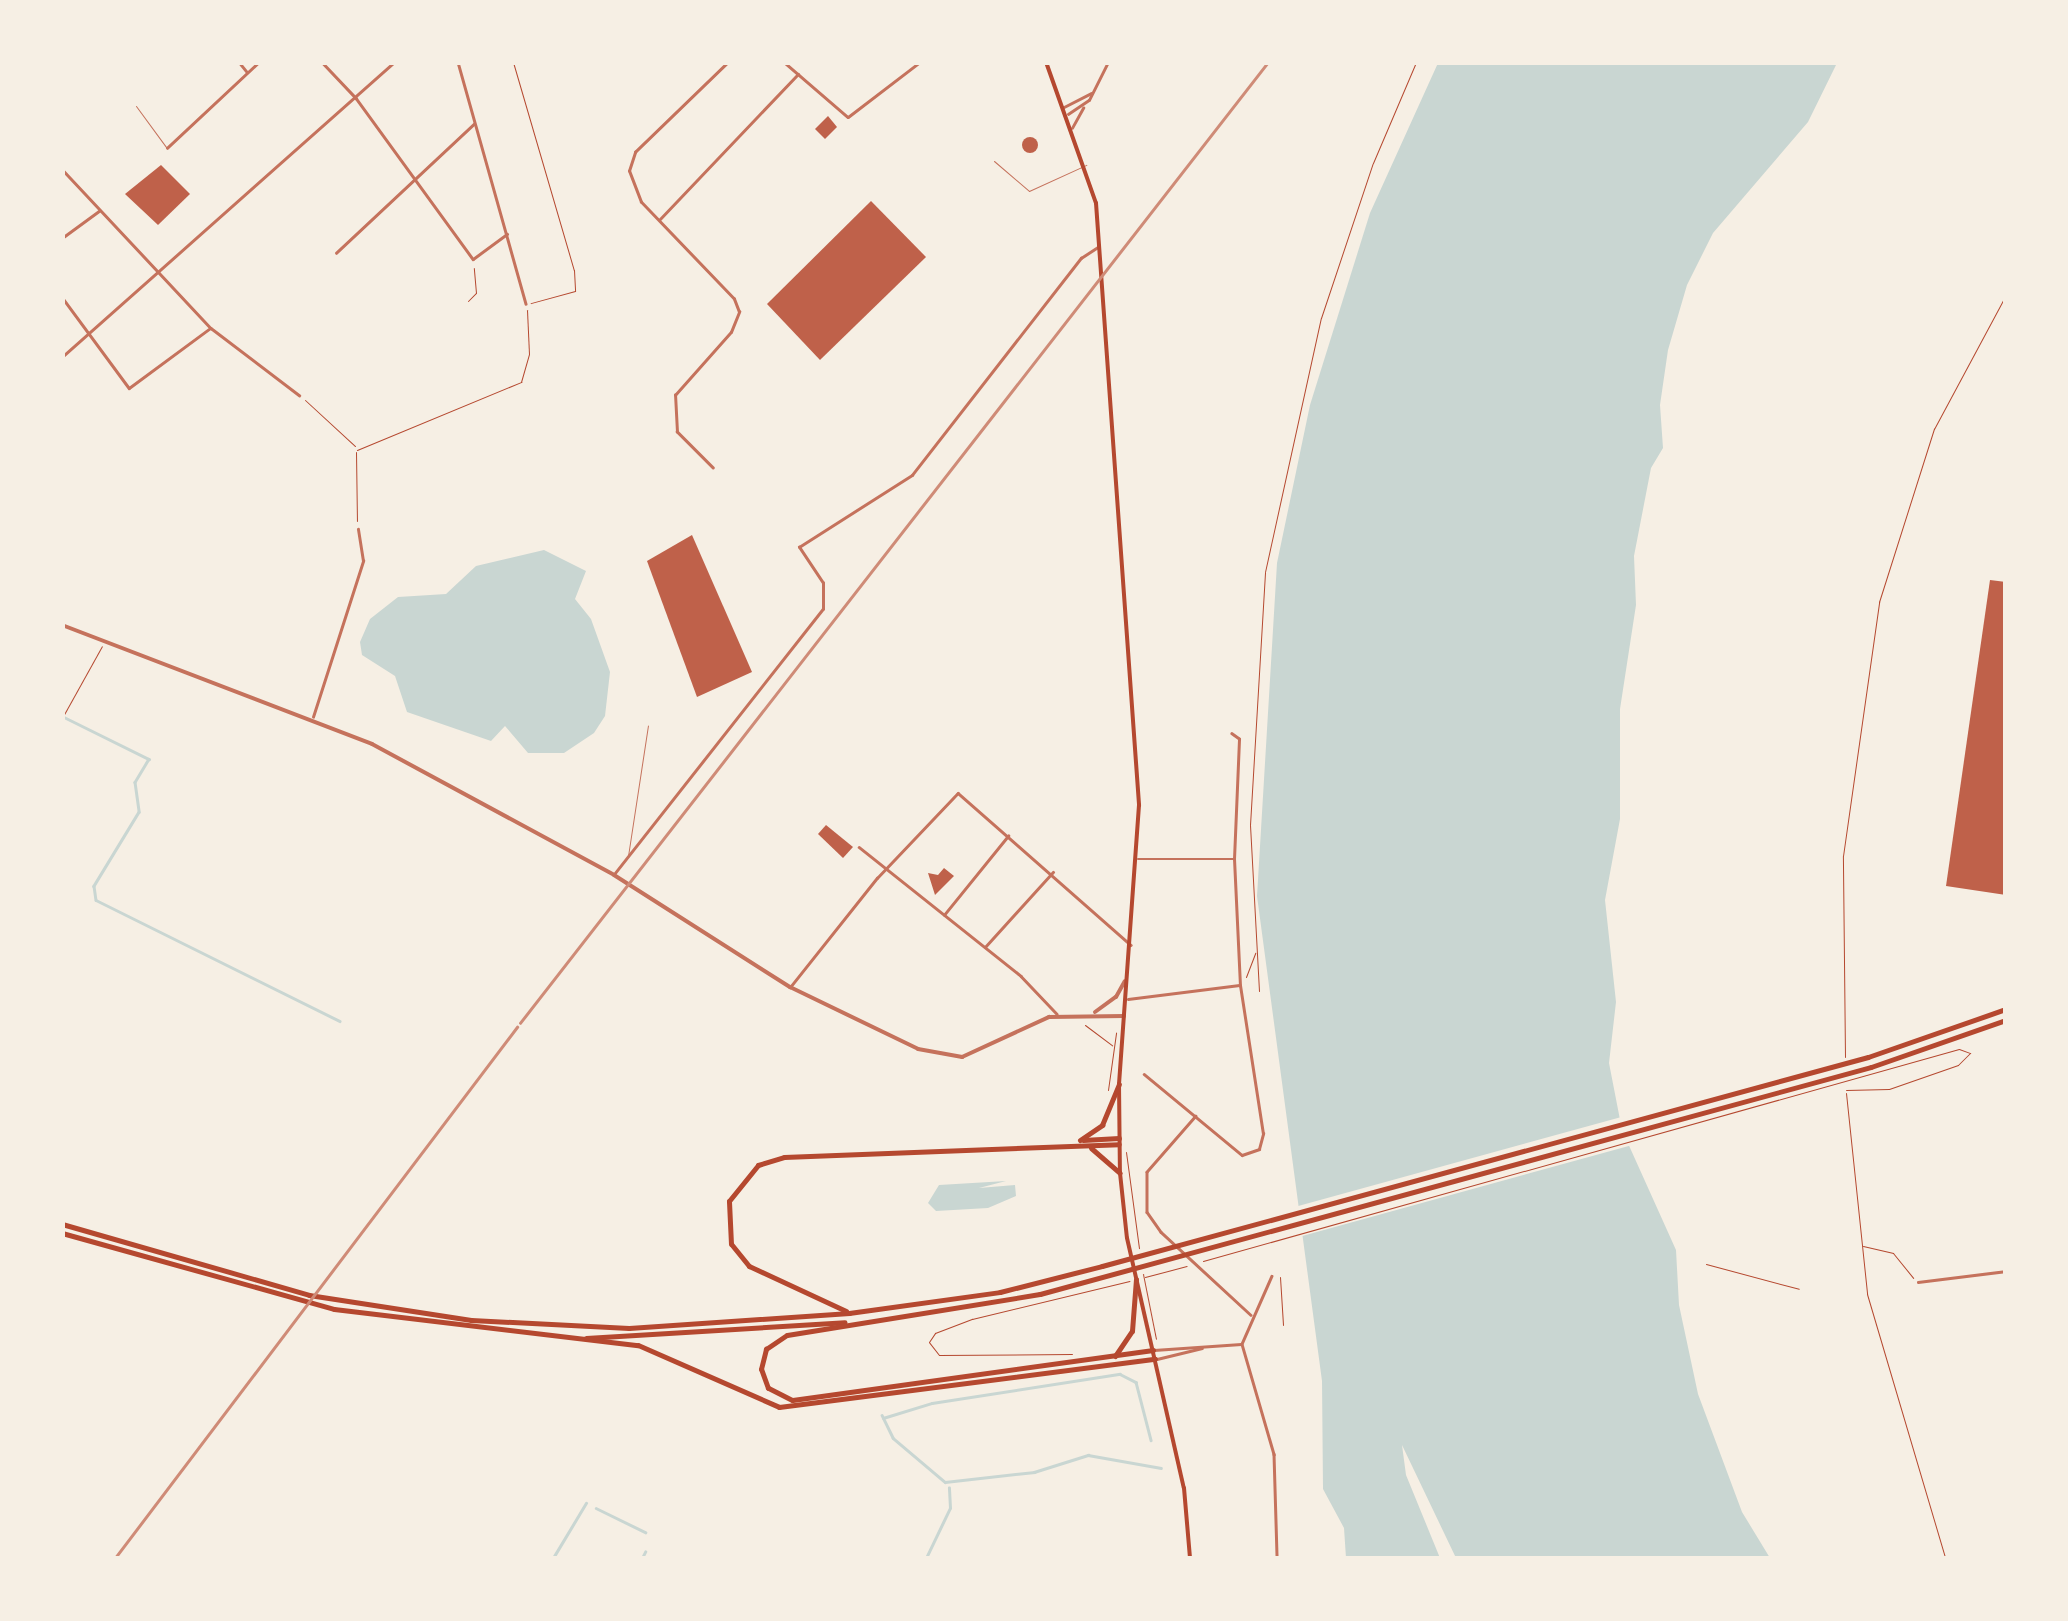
<!DOCTYPE html>
<style>
body{margin:0}
#map{position:relative;width:2068px;height:1621px;overflow:hidden;background:#f6efe4;font-family:Raleway,sans-serif}
div>[style]{position:absolute}
[style*='--x']{left:calc(var(--x)*1px);top:calc(var(--y)*1px);width:calc(var(--w)*1px);rotate:calc(var(--a)*1deg)}
.water>*{inset:0;background:#c9d6d2}
.pier>*{inset:0;background:#f6efe4}
.stream>*{height:2.5px;margin:-1.25px;padding:0 1.25px;transform-origin:1.25px;border-radius:1.25px;background:#c9d6d2}
.building>*{inset:0;background:#bf614a}
.round{border-radius:50%}
.path>*{height:1px;margin:-0.5px;padding:0 0.5px;transform-origin:0.5px;border-radius:0.5px;background:#b5482f}
.service>*{height:1px;margin:-0.5px;padding:0 0.5px;transform-origin:0.5px;border-radius:0.5px;background:#c5725c}
.minor>*{height:2.5px;margin:-1.25px;padding:0 1.25px;transform-origin:1.25px;border-radius:1.25px;background:#c5725c}
.tertiary>*{height:4px;margin:-2px;padding:0 2px;transform-origin:2px;border-radius:2px;background:#c5725c}
.secondary>*{height:4px;margin:-2px;padding:0 2px;transform-origin:2px;border-radius:2px;background:#b5482f}
.motorway>*{height:5px;margin:-2.5px;padding:0 2.5px;transform-origin:2.5px;border-radius:2.5px;background:#b5482f}
.rail>*{height:2.5px;margin:-1.25px;padding:0 1.25px;transform-origin:1.25px;border-radius:1.25px;background:#cf8b77}
span{translate:-50% -50%;white-space:nowrap;text-align:center;line-height:1.15;-webkit-text-stroke:10px #f6efe4;paint-order:stroke}
.frame{position:absolute;inset:0;border:65px solid #f6efe4;pointer-events:none}
</style>
<div id="map">
<div class="water">
<i style="clip-path:polygon(1438px 63px,1837px 63px,1808px 122px,1713px 233px,1687px 285px,1668px 350px,1660px 405px,1663px 448px,1651px 468px,1634px 556px,1636px 605px,1620px 709px,1620px 819px,1605px 900px,1616px 1002px,1609px 1063px,1622px 1130px,1676px 1250px,1679px 1305px,1698px 1394px,1742px 1512px,1770px 1558px,1456px 1558px,1402px 1445px,1406px 1475px,1440px 1558px,1346px 1558px,1344px 1528px,1323px 1489px,1322px 1381px,1257px 896px,1277px 563px,1310px 405px,1370px 213px)"></i>
<i style="clip-path:polygon(544px 550px,586px 571px,575px 599px,591px 619px,610px 672px,605px 716px,594px 733px,564px 753px,528px 753px,505px 726px,491px 741px,407px 712px,395px 676px,362px 655px,360px 642px,370px 619px,398px 597px,446px 594px,476px 566px)"></i>
<i style="clip-path:polygon(1006px 1181px,979px 1188px,1015px 1185px,1016px 1196px,988px 1208px,936px 1211px,928px 1203px,939px 1185px)"></i>
</div>
<div class="pier">
<i style="clip-path:polygon(1625px 1116px,1636px 1144px,1295px 1238px,1291px 1208px)"></i>
</div>
<div class="stream">
<i style="--x:64;--y:717;--w:95;--a:26.3"></i>
<i style="--x:149;--y:759;--w:27;--a:121"></i>
<i style="--x:135;--y:782;--w:30;--a:82"></i>
<i style="--x:139;--y:812;--w:87;--a:121.3"></i>
<i style="--x:94;--y:886;--w:14;--a:82"></i>
<i style="--x:96;--y:900;--w:272;--a:26.4"></i>
<i style="--x:882;--y:1415;--w:25;--a:64"></i>
<i style="--x:893;--y:1438;--w:68;--a:40.2"></i>
<i style="--x:945;--y:1482;--w:90;--a:-6.4"></i>
<i style="--x:1034;--y:1472;--w:57;--a:-17.5"></i>
<i style="--x:1088;--y:1455;--w:74;--a:10.1"></i>
<i style="--x:883;--y:1418;--w:51;--a:-17"></i>
<i style="--x:932;--y:1403;--w:190;--a:-8.8"></i>
<i style="--x:1120;--y:1374;--w:18;--a:27"></i>
<i style="--x:1136;--y:1382;--w:60;--a:75.5"></i>
<i style="--x:596;--y:1508;--w:55;--a:26.1"></i>
<i style="--x:553;--y:1558;--w:64;--a:-59"></i>
<i style="--x:642;--y:1558;--w:7;--a:-63"></i>
<i style="--x:926;--y:1558;--w:55;--a:-64.4"></i>
<i style="--x:950;--y:1508;--w:20;--a:-93"></i>
</div>
<div class="building">
<i style="clip-path:polygon(828px 116px,837px 127px,825px 139px,815px 129px)"></i>
<i class="round" style="left:1022px;top:137px;width:16px;height:16px"></i>
<i style="clip-path:polygon(161px 165px,190px 194px,158px 225px,125px 194px)"></i>
<i style="clip-path:polygon(871px 201px,926px 257px,820px 360px,767px 304px)"></i>
<i style="clip-path:polygon(692px 535px,752px 672px,697px 697px,647px 561px)"></i>
<i style="clip-path:polygon(1990px 580px,2006px 582px,2006px 895px,1946px 886px)"></i>
<i style="clip-path:polygon(826px 825px,853px 847px,843px 858px,818px 834px)"></i>
<i style="clip-path:polygon(944px 868px,954px 876px,935px 895px,928px 873px,938px 875px)"></i>
</div>
<div class="path">
<i style="--x:513;--y:62;--w:217;--a:73.7"></i>
<i style="--x:574;--y:270;--w:21;--a:87"></i>
<i style="--x:575;--y:291;--w:46;--a:164.7"></i>
<i style="--x:468;--y:301;--w:11;--a:-45"></i>
<i style="--x:476;--y:293;--w:25;--a:-95"></i>
<i style="--x:305;--y:400;--w:68;--a:42.6"></i>
<i style="--x:357;--y:450;--w:178;--a:-22.5"></i>
<i style="--x:521;--y:382;--w:29;--a:-74"></i>
<i style="--x:529;--y:354;--w:44;--a:-92.6"></i>
<i style="--x:356;--y:452;--w:69;--a:89.2"></i>
<i style="--x:62;--y:718;--w:82;--a:-60.9"></i>
<i style="--x:1246;--y:977;--w:26;--a:-69"></i>
<i style="--x:1259;--y:991;--w:166;--a:-93.1"></i>
<i style="--x:1250;--y:825;--w:253;--a:-86.6"></i>
<i style="--x:1265;--y:572;--w:260;--a:-77.6"></i>
<i style="--x:1321;--y:318;--w:163;--a:-71.5"></i>
<i style="--x:1373;--y:163;--w:110;--a:-66.9"></i>
<i style="--x:1085;--y:1025;--w:34;--a:37"></i>
<i style="--x:1845;--y:1057;--w:201;--a:-90.6"></i>
<i style="--x:1843;--y:856;--w:257;--a:-81.9"></i>
<i style="--x:1879;--y:602;--w:182;--a:-72.4"></i>
<i style="--x:1934;--y:429;--w:152;--a:-61.8"></i>
<i style="--x:1108;--y:1090;--w:58;--a:-82"></i>
<i style="--x:1846;--y:1093;--w:202;--a:84"></i>
<i style="--x:1867;--y:1294;--w:275;--a:73.5"></i>
<i style="--x:1126;--y:1152;--w:97;--a:82.3"></i>
<i style="--x:1863;--y:1246;--w:31;--a:13"></i>
<i style="--x:1893;--y:1253;--w:32;--a:51"></i>
<i style="--x:1203;--y:1261;--w:785;--a:-15.66"></i>
<i style="--x:1959;--y:1049;--w:12;--a:20"></i>
<i style="--x:1970;--y:1053;--w:17;--a:135"></i>
<i style="--x:1958;--y:1065;--w:73;--a:160.8"></i>
<i style="--x:1889;--y:1089;--w:43;--a:178.7"></i>
<i style="--x:1706;--y:1264;--w:96;--a:15"></i>
<i style="--x:1143;--y:1274;--w:66;--a:78.7"></i>
<i style="--x:1145;--y:1277;--w:43;--a:-14.7"></i>
<i style="--x:1280;--y:1277;--w:48;--a:86.4"></i>
<i style="--x:1072;--y:1354;--w:133;--a:179.6"></i>
<i style="--x:939;--y:1355;--w:16;--a:-128"></i>
<i style="--x:929;--y:1342;--w:11;--a:-56"></i>
<i style="--x:935;--y:1333;--w:40;--a:-21"></i>
<i style="--x:972;--y:1319;--w:162;--a:-13.6"></i>
</div>
<div class="service">
<i style="--x:136;--y:106;--w:51;--a:53.8"></i>
<i style="--x:994;--y:161;--w:46;--a:40.6"></i>
<i style="--x:1029;--y:191;--w:63;--a:-24.5"></i>
<i style="--x:628;--y:856;--w:132;--a:-81.3"></i>
</div>
<div class="minor">
<i style="--x:239;--y:62;--w:13;--a:51"></i>
<i style="--x:322;--y:62;--w:50;--a:46.6"></i>
<i style="--x:356;--y:98;--w:199;--a:54"></i>
<i style="--x:473;--y:259;--w:42;--a:-36.3"></i>
<i style="--x:458;--y:62;--w:251;--a:74.3"></i>
<i style="--x:784;--y:62;--w:84;--a:40.7"></i>
<i style="--x:848;--y:117;--w:91;--a:-37.4"></i>
<i style="--x:1064;--y:107;--w:30;--a:-27"></i>
<i style="--x:1068;--y:114;--w:25;--a:-34"></i>
<i style="--x:1089;--y:100;--w:42;--a:-63.4"></i>
<i style="--x:1072;--y:128;--w:23;--a:-61"></i>
<i style="--x:167;--y:148;--w:126;--a:-43.1"></i>
<i style="--x:62;--y:169;--w:218;--a:46.9"></i>
<i style="--x:211;--y:328;--w:111;--a:37.3"></i>
<i style="--x:660;--y:219;--w:200;--a:-46.4"></i>
<i style="--x:62;--y:238;--w:46;--a:-36.1"></i>
<i style="--x:336;--y:253;--w:189;--a:-43.1"></i>
<i style="--x:62;--y:297;--w:113;--a:53.6"></i>
<i style="--x:129;--y:388;--w:99;--a:-36.4"></i>
<i style="--x:62;--y:357;--w:444;--a:-41.6"></i>
<i style="--x:713;--y:468;--w:51;--a:-135"></i>
<i style="--x:677;--y:432;--w:37;--a:-93"></i>
<i style="--x:675;--y:395;--w:84;--a:-48.4"></i>
<i style="--x:731;--y:332;--w:22;--a:-68"></i>
<i style="--x:739;--y:312;--w:14;--a:-111"></i>
<i style="--x:734;--y:299;--w:134;--a:-133.8"></i>
<i style="--x:641;--y:202;--w:33;--a:-111"></i>
<i style="--x:629;--y:171;--w:20;--a:-72"></i>
<i style="--x:635;--y:152;--w:129;--a:-44.1"></i>
<i style="--x:313;--y:717;--w:164;--a:-72.2"></i>
<i style="--x:363;--y:561;--w:32;--a:-99"></i>
<i style="--x:859;--y:847;--w:207;--a:38.5"></i>
<i style="--x:1021;--y:976;--w:52;--a:46.5"></i>
<i style="--x:1138;--y:859;--w:95;--a:0"></i>
<i style="--x:615;--y:873;--w:336;--a:-51.8"></i>
<i style="--x:823;--y:609;--w:26;--a:-90"></i>
<i style="--x:823;--y:583;--w:43;--a:-123.7"></i>
<i style="--x:799;--y:547;--w:134;--a:-32.5"></i>
<i style="--x:912;--y:475;--w:275;--a:-52.1"></i>
<i style="--x:1081;--y:258;--w:20;--a:-33"></i>
<i style="--x:944;--y:915;--w:102;--a:-51"></i>
<i style="--x:985;--y:947;--w:101;--a:-47.8"></i>
<i style="--x:791;--y:986;--w:138;--a:-51.5"></i>
<i style="--x:877;--y:878;--w:117;--a:-46.4"></i>
<i style="--x:958;--y:793;--w:230;--a:41.3"></i>
<i style="--x:1128;--y:999;--w:112;--a:-7.2"></i>
<i style="--x:1144;--y:1074;--w:127;--a:39.6"></i>
<i style="--x:1242;--y:1155;--w:18;--a:-19"></i>
<i style="--x:1259;--y:1149;--w:16;--a:-75"></i>
<i style="--x:1263;--y:1134;--w:150;--a:-98.8"></i>
<i style="--x:1240;--y:986;--w:127;--a:-92.7"></i>
<i style="--x:1234;--y:859;--w:120;--a:-87.6"></i>
<i style="--x:1239;--y:739;--w:9;--a:-144"></i>
<i style="--x:1196;--y:1116;--w:74;--a:131.2"></i>
<i style="--x:1147;--y:1172;--w:40;--a:90"></i>
<i style="--x:1147;--y:1212;--w:24;--a:55"></i>
<i style="--x:1161;--y:1232;--w:122;--a:42.7"></i>
<i style="--x:1272;--y:1276;--w:74;--a:113.8"></i>
<i style="--x:1242;--y:1344;--w:115;--a:73.8"></i>
<i style="--x:1274;--y:1454;--w:104;--a:88.3"></i>
<i style="--x:1918;--y:1282;--w:89;--a:-7.1"></i>
<i style="--x:1154;--y:1350;--w:87;--a:-3.9"></i>
<i style="--x:1157;--y:1359;--w:46;--a:-13.7"></i>
</div>
<div class="tertiary">
<i style="--x:62;--y:625;--w:332;--a:21"></i>
<i style="--x:372;--y:744;--w:275;--a:28.4"></i>
<i style="--x:614;--y:875;--w:209;--a:32.5"></i>
<i style="--x:790;--y:987;--w:142;--a:25.8"></i>
<i style="--x:918;--y:1049;--w:45;--a:10.3"></i>
<i style="--x:962;--y:1057;--w:96;--a:-24.7"></i>
<i style="--x:1049;--y:1017;--w:75;--a:-0.8"></i>
<i style="--x:1095;--y:1012;--w:26;--a:-36"></i>
<i style="--x:1116;--y:997;--w:18;--a:-61"></i>
</div>
<div class="secondary">
<i style="--x:1046;--y:62;--w:150;--a:70.5"></i>
<i style="--x:1096;--y:203;--w:604;--a:85.91"></i>
<i style="--x:1139;--y:805;--w:280;--a:94.1"></i>
<i style="--x:1119;--y:1084;--w:89;--a:89.4"></i>
<i style="--x:1120;--y:1173;--w:65;--a:83.9"></i>
<i style="--x:1127;--y:1238;--w:256;--a:77.2"></i>
<i style="--x:1184;--y:1488;--w:70;--a:85.1"></i>
</div>
<div class="motorway">
<i style="--x:1080;--y:1140;--w:27;--a:-34"></i>
<i style="--x:1102;--y:1125;--w:44;--a:-67.5"></i>
<i style="--x:1083;--y:1140;--w:36;--a:-3"></i>
<i style="--x:1091;--y:1148;--w:38;--a:41"></i>
<i style="--x:62;--y:1224;--w:257;--a:16"></i>
<i style="--x:309;--y:1295;--w:164;--a:8.8"></i>
<i style="--x:471;--y:1320;--w:158;--a:2.9"></i>
<i style="--x:629;--y:1328;--w:221;--a:-3.9"></i>
<i style="--x:849;--y:1313;--w:152;--a:-7.9"></i>
<i style="--x:1000;--y:1292;--w:105;--a:-14.3"></i>
<i style="--x:1102;--y:1266;--w:794;--a:-15.26"></i>
<i style="--x:1868;--y:1057;--w:146;--a:-19.2"></i>
<i style="--x:62;--y:1233;--w:282;--a:15.6"></i>
<i style="--x:334;--y:1309;--w:306;--a:6.8"></i>
<i style="--x:638;--y:1345;--w:154;--a:23.7"></i>
<i style="--x:779;--y:1407;--w:379;--a:-7.3"></i>
<i style="--x:846;--y:1311;--w:107;--a:-155.1"></i>
<i style="--x:749;--y:1266;--w:28;--a:-129"></i>
<i style="--x:731;--y:1244;--w:43;--a:-92.7"></i>
<i style="--x:729;--y:1201;--w:46;--a:-51.1"></i>
<i style="--x:758;--y:1165;--w:27;--a:-17"></i>
<i style="--x:784;--y:1157;--w:335;--a:-2.2"></i>
<i style="--x:586;--y:1338;--w:259;--a:-3.5"></i>
<i style="--x:1153;--y:1350;--w:364;--a:172.1"></i>
<i style="--x:792;--y:1400;--w:27;--a:-153"></i>
<i style="--x:768;--y:1388;--w:20;--a:-110"></i>
<i style="--x:761;--y:1369;--w:21;--a:-76"></i>
<i style="--x:766;--y:1349;--w:25;--a:-34"></i>
<i style="--x:787;--y:1335;--w:256;--a:-9.2"></i>
<i style="--x:1040;--y:1294;--w:861;--a:-15.28"></i>
<i style="--x:1871;--y:1067;--w:143;--a:-19.2"></i>
<i style="--x:1115;--y:1356;--w:30;--a:-56"></i>
<i style="--x:1132;--y:1331;--w:52;--a:-85.6"></i>
</div>
<div class="rail">
<i style="--x:520;--y:1023;--w:1218;--a:-52.1"></i>
<i style="--x:115;--y:1558;--w:666;--a:-52.87"></i>
</div>
<div class="frame"></div>
</div>
